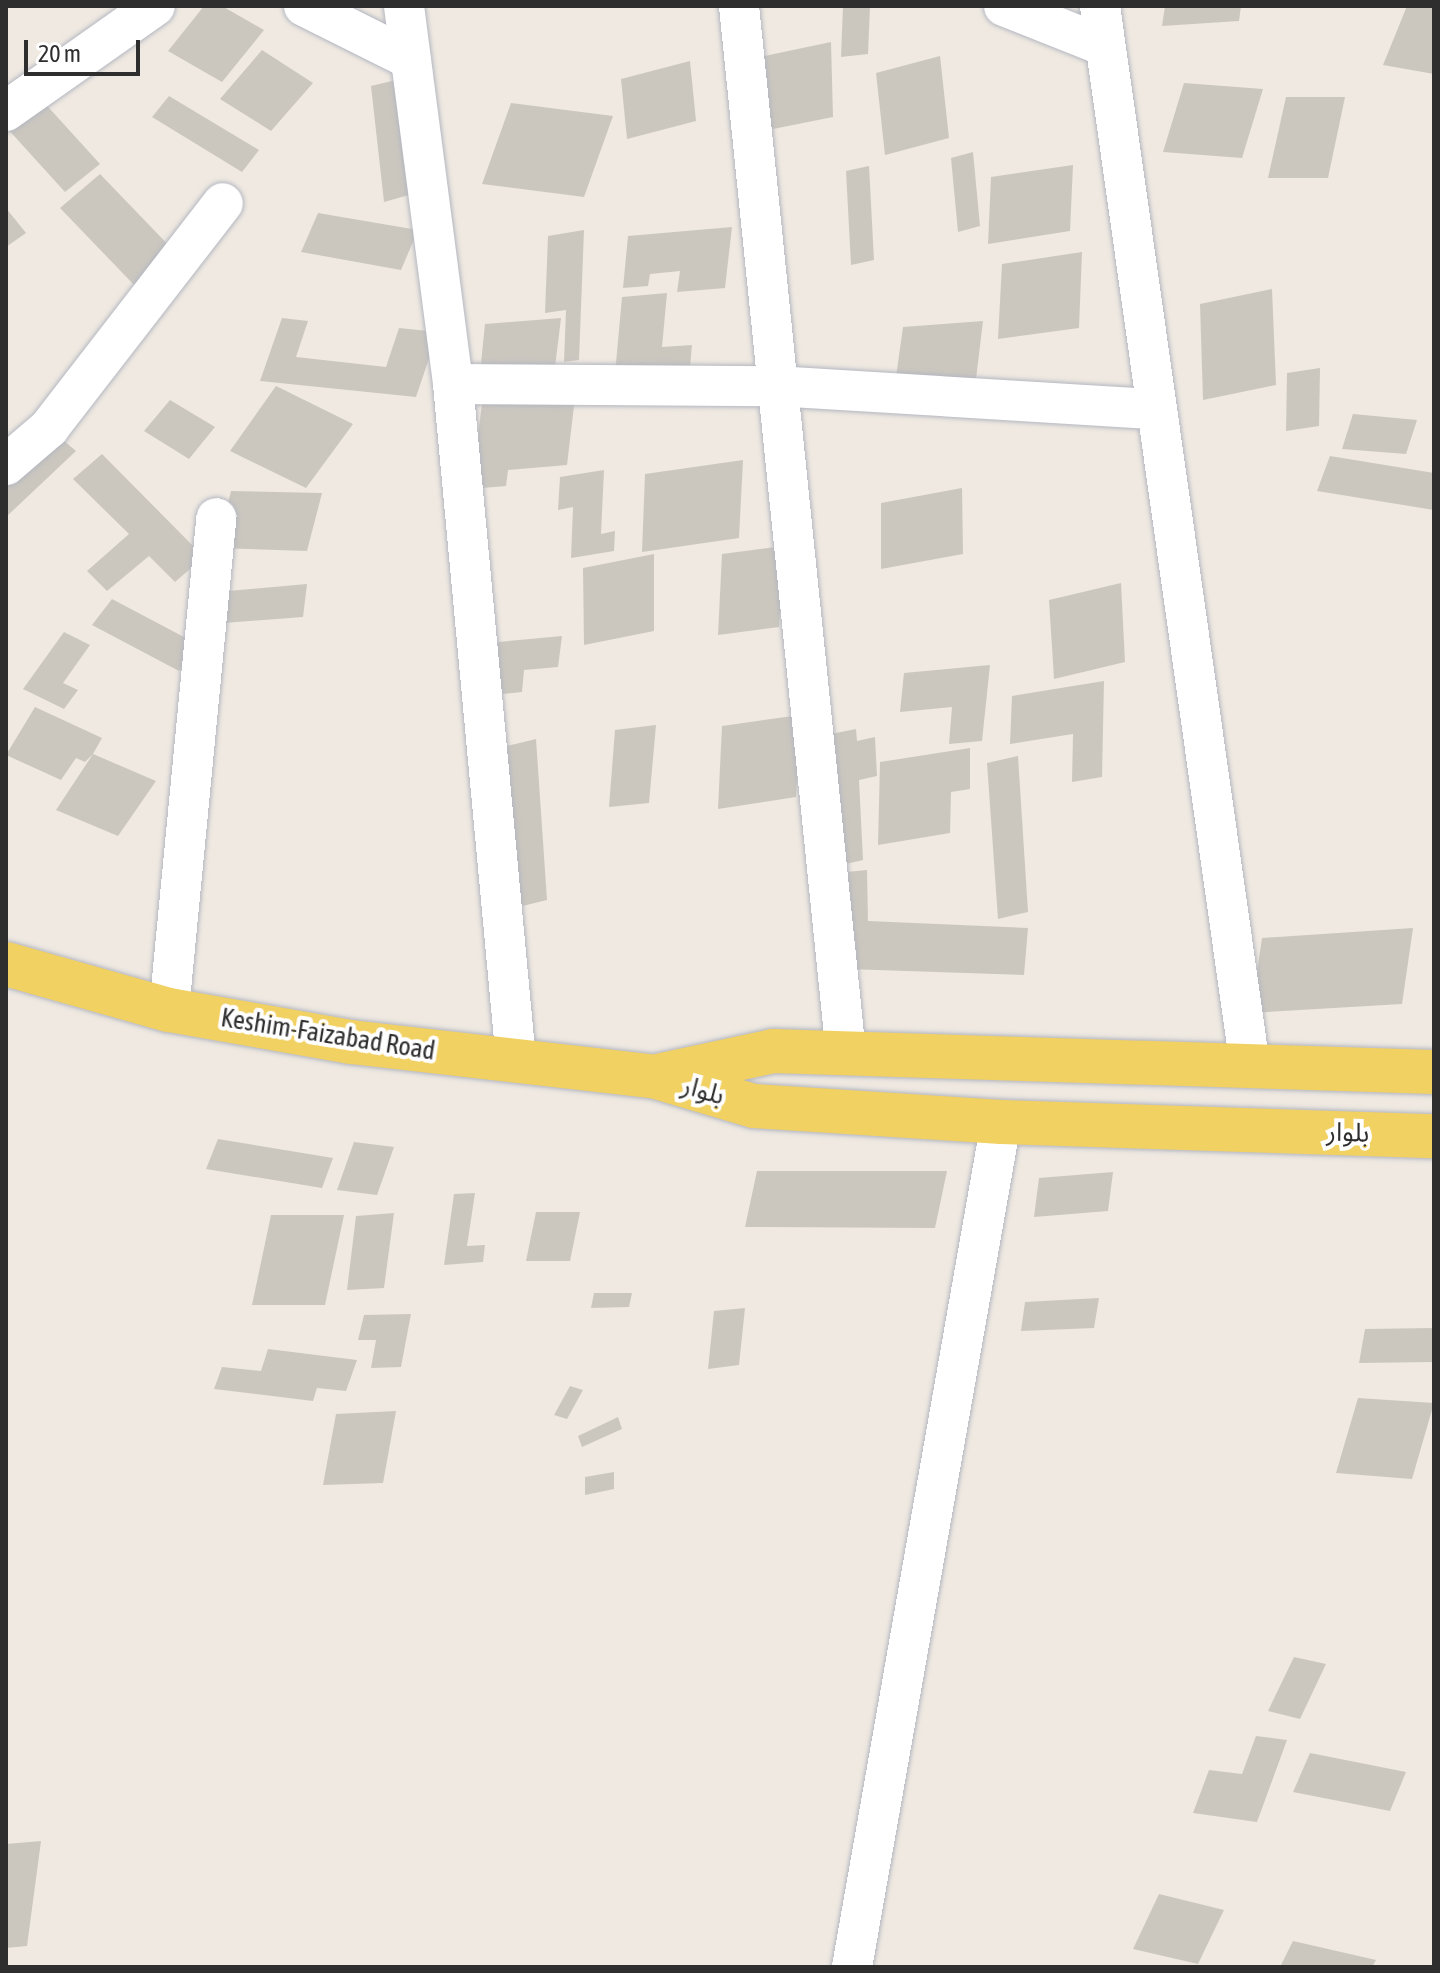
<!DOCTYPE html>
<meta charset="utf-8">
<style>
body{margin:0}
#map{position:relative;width:1440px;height:1973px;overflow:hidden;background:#efe9e1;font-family:"Asap Condensed","Noto Sans Arabic",sans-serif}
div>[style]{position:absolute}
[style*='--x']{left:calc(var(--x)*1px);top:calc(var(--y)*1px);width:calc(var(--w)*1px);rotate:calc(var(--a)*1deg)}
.building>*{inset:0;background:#cbc7bf}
.roads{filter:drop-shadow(0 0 2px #b4b7c1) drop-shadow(0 0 2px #b4b7c1)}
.minor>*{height:40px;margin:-20px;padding:0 20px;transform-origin:20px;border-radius:20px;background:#fff}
.primary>*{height:44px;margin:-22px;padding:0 22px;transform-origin:22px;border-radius:22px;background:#f2d163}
span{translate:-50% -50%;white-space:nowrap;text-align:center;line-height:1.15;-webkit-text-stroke:8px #fff;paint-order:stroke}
.street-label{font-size:26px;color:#2e2e2e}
.frame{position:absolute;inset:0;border:8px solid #2e2e2e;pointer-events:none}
.scale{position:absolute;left:24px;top:40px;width:116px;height:36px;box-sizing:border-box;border:4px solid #2e2e2e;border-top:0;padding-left:10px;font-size:24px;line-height:28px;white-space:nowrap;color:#2e2e2e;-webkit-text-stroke:6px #fff;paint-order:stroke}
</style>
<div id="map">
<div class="building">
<i style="clip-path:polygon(204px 6px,222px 6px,264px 30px,222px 82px,168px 51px)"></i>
<i style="clip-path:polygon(843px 6px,870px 6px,868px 54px,841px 57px)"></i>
<i style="clip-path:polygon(1165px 6px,1241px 6px,1239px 21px,1162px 26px)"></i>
<i style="clip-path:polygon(1407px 6px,1434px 6px,1434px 74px,1383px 65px)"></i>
<i style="clip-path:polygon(831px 42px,833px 117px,763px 131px,760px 57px)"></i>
<i style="clip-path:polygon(262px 50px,313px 83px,271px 131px,220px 99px)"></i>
<i style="clip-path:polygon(940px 56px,949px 138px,885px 155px,876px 73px)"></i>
<i style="clip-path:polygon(690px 61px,696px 121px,627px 139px,621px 79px)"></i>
<i style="clip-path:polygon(396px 80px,409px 195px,384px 202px,371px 86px)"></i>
<i style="clip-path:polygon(1184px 83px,1263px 89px,1242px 158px,1163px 152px)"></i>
<i style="clip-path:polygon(169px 96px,259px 150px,242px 172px,152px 117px)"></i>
<i style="clip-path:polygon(1286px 97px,1345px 97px,1328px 178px,1268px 178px)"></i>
<i style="clip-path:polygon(40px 98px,100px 164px,65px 192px,6px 127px)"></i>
<i style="clip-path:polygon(511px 103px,613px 116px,584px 197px,482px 184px)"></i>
<i style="clip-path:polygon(973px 152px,980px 226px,958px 232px,951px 158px)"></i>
<i style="clip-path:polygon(1073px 165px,1070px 231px,988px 244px,991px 177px)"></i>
<i style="clip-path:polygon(869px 166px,874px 260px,851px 265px,846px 171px)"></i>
<i style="clip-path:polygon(100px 174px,177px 254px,137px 288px,60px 208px)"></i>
<i style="clip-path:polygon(6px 208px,26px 233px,6px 247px)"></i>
<i style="clip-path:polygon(318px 213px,418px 230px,401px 270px,301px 252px)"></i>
<i style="clip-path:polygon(732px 227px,725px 288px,677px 292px,680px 271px,650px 274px,648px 286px,623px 288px,628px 236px)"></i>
<i style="clip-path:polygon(584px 230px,579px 360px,564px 362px,566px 310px,545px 313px,548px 236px)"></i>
<i style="clip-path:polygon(1082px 252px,1079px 328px,998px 339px,1002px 264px)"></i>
<i style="clip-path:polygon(1272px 289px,1276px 385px,1203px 400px,1200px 304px)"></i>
<i style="clip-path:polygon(667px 293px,662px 347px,692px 345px,690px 367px,615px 374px,622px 297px)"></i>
<i style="clip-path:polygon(282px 318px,308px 321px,296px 357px,386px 367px,399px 328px,438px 332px,416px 397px,260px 381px)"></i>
<i style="clip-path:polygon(561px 318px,555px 367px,480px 373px,485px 324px)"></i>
<i style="clip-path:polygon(983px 321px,976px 379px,895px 384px,903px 327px)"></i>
<i style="clip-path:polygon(1320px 368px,1319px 426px,1286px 431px,1287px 373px)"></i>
<i style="clip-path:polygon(276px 386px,353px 424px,306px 488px,230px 451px)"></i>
<i style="clip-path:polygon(576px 389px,567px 465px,508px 470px,506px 486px,471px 489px,483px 396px)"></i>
<i style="clip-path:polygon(170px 400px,215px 427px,189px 459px,144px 431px)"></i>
<i style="clip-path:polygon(1353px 414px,1417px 420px,1406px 454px,1342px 449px)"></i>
<i style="clip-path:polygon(57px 435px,76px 451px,6px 517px,6px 483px)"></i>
<i style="clip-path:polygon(102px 454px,204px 557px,175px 582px,149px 556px,107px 591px,87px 571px,129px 534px,73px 479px)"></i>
<i style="clip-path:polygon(1330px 456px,1434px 473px,1434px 510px,1317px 491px)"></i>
<i style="clip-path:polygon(743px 460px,739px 538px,642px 552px,645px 474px)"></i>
<i style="clip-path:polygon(604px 470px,601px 534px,615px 531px,614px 551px,571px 558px,573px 507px,558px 510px,560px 477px)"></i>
<i style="clip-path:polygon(962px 488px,963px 554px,881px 569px,881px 503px)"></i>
<i style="clip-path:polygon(231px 491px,322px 493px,307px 551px,217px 548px)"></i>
<i style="clip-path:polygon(784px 546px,779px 627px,718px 635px,722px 554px)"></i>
<i style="clip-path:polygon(654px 554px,654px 631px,584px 645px,583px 568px)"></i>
<i style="clip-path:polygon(1121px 583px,1125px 662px,1054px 679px,1049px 600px)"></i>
<i style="clip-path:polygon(307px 584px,303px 617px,224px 623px,228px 591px)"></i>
<i style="clip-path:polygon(112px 599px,199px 645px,179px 671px,92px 625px)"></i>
<i style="clip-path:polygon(64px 632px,90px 645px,63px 683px,78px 690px,64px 709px,23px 689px)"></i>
<i style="clip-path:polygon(562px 636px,558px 667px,524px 670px,522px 692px,492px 695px,498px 642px)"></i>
<i style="clip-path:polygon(990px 665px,982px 741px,949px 744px,952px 707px,900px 712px,904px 673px)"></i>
<i style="clip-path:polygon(1104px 681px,1102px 777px,1072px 782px,1073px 734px,1010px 744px,1012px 696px)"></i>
<i style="clip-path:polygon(35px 707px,102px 738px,93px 754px,156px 781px,118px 836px,56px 810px,93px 754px,85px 762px,76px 758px,61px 780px,6px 755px)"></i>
<i style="clip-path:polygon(800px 715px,796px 797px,718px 809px,722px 726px)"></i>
<i style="clip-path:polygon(656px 725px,649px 803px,609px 807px,615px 730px)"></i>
<i style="clip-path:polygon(856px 729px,857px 741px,875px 737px,877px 776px,859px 780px,863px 860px,837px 866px,831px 734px)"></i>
<i style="clip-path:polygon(536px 739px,547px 900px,510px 909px,498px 748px)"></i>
<i style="clip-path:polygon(970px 748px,970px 789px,951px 792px,950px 833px,878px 845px,880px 762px)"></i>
<i style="clip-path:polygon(1018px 756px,1028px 912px,998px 919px,987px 763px)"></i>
<i style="clip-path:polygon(867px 870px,868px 921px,1028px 928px,1024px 975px,847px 969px,836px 873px)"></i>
<i style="clip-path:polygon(1413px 928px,1402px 1004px,1251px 1013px,1262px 938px)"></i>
<i style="clip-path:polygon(218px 1139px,333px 1158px,322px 1188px,206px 1169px)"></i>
<i style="clip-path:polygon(354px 1142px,394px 1147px,377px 1195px,337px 1190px)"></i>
<i style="clip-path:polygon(757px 1171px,947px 1171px,935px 1228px,745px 1227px)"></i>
<i style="clip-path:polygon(1113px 1172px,1108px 1211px,1034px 1217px,1039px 1178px)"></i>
<i style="clip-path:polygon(475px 1193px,467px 1246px,485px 1245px,483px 1262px,444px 1265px,454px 1194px)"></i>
<i style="clip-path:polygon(536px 1212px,580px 1212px,570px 1261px,526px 1261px)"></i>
<i style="clip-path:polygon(394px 1213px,384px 1288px,347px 1290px,356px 1216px)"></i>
<i style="clip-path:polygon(271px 1215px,344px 1215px,325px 1305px,252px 1305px)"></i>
<i style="clip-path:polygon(594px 1293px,632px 1293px,629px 1307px,591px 1308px)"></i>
<i style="clip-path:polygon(1099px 1298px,1094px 1328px,1021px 1331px,1025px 1302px)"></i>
<i style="clip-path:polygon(745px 1308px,739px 1365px,708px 1369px,714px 1311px)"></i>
<i style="clip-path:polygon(411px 1314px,401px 1367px,371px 1368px,376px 1340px,358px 1340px,364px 1315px)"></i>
<i style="clip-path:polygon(1434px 1328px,1434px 1362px,1359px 1363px,1365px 1329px)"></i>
<i style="clip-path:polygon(268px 1349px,357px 1360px,346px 1391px,317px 1388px,313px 1401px,214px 1389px,222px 1367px,261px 1371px)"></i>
<i style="clip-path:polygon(570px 1386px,583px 1390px,567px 1419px,554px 1415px)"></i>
<i style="clip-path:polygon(1358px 1398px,1434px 1403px,1412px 1479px,1336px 1473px)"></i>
<i style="clip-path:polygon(396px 1411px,383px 1483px,323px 1485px,336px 1414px)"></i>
<i style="clip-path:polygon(618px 1417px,622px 1429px,582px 1447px,578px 1436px)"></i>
<i style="clip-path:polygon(614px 1472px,614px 1489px,585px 1495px,585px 1477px)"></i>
<i style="clip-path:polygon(1294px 1657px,1326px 1664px,1300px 1719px,1268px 1711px)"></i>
<i style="clip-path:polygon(1256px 1736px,1287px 1740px,1257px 1822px,1193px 1813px,1209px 1770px,1242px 1774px)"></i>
<i style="clip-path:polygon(1310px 1753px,1406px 1772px,1390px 1811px,1293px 1792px)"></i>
<i style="clip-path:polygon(41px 1841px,27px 1946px,6px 1948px,6px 1844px)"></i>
<i style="clip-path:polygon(1159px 1894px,1224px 1910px,1198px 1964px,1133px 1949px)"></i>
<i style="clip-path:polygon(1293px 1941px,1376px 1960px,1372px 1967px,1280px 1967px)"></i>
</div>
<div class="roads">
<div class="minor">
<i style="--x:304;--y:6;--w:119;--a:26.6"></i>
<i style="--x:404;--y:6;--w:381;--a:82.6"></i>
<i style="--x:453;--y:384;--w:680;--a:84.68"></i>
<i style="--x:739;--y:6;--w:1053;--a:84.17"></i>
<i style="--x:1004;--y:6;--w:105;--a:21.7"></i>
<i style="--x:1100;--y:6;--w:1072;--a:81.95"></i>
<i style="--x:6;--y:111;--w:182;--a:-35.2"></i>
<i style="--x:453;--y:384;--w:322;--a:0.4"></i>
<i style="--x:775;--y:386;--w:381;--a:3.5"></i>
<i style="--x:6;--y:465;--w:57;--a:-40.7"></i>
<i style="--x:49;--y:428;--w:284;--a:-52.3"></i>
<i style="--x:169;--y:1010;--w:494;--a:-84.5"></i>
<i style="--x:852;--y:1967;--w:858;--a:-80"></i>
</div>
<div class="primary">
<i style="--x:6;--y:964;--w:169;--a:15.8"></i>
<i style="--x:169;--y:1010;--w:185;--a:10"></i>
<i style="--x:351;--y:1042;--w:307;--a:6.5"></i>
<i style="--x:656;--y:1077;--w:102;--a:16.5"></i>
<i style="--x:754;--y:1106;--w:248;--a:3.7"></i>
<i style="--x:1001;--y:1122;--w:433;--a:1.9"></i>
<i style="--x:662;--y:1075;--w:114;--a:-12.2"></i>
<i style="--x:773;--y:1051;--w:661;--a:1.82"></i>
</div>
</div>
<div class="street-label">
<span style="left:328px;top:1035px;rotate:9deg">Keshim-Faizabad Road</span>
<span style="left:703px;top:1091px;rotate:16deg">بلوار</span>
<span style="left:1348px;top:1133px;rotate:2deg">بلوار</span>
</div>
<div class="frame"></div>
<div class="scale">20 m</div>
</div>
